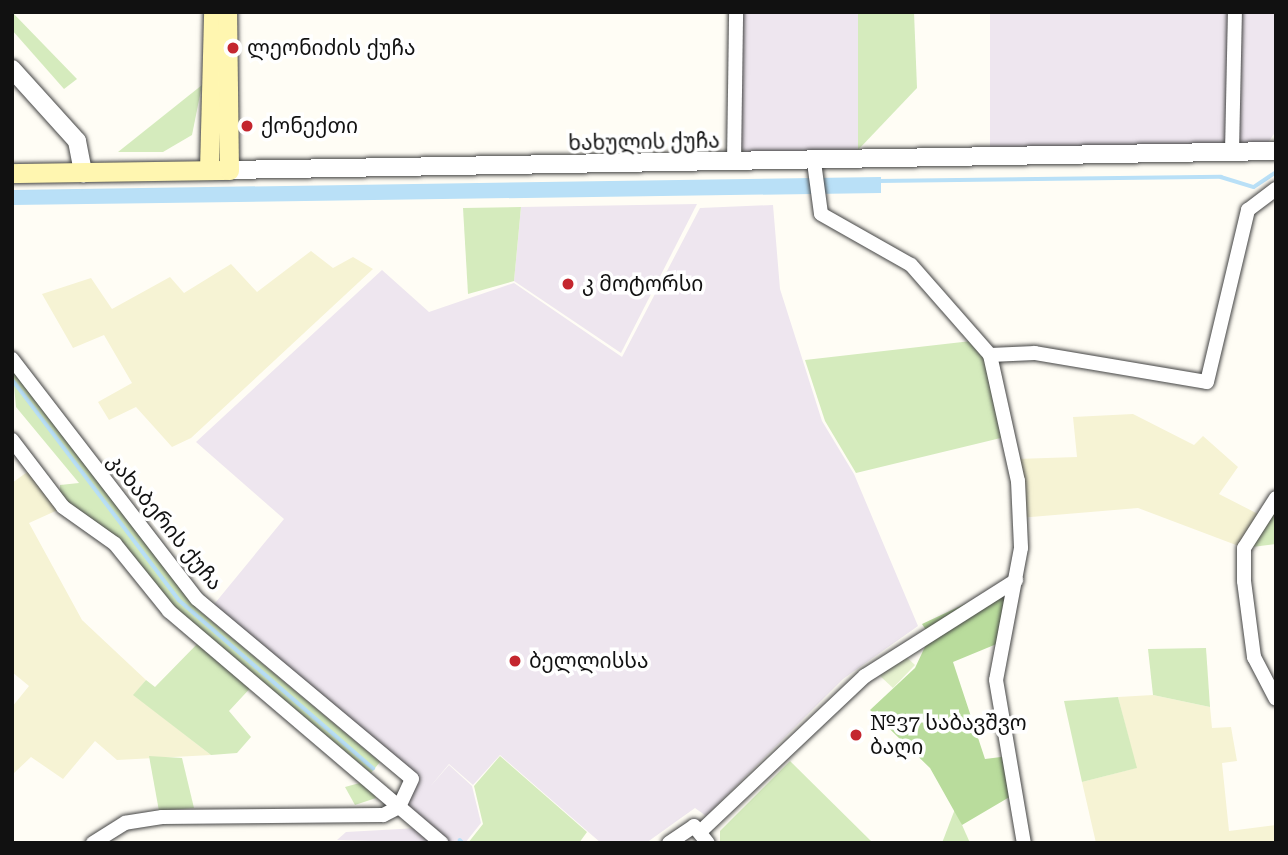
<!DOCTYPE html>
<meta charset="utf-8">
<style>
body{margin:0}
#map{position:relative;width:1288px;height:855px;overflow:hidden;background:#fffdf5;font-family:"Roboto Serif","Noto Sans Georgian",serif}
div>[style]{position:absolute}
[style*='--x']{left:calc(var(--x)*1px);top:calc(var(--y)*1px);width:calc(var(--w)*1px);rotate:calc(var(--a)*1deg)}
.industrial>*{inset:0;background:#eee6ef}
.farmland>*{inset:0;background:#f6f3d4}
.green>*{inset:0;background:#d5ebbd}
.forest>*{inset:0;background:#b9dc9c}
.pitch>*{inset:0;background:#e6f2cf}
.water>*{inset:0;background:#b9e0f7}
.stream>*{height:3.5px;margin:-1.75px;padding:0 1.75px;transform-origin:1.75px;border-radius:1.75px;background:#b9e0f7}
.roads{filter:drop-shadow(0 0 2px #444) drop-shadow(0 0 2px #444)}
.minor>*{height:14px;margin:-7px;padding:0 7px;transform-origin:7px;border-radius:7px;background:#fff}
.tertiary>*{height:18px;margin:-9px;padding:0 9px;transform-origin:9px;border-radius:9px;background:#fff}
.secondary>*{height:19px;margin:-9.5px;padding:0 9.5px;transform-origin:9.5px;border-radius:9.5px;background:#fff6b0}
.dots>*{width:19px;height:19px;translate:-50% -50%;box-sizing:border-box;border:4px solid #fff;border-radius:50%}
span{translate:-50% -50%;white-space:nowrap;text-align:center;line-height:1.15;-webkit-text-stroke:7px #fff;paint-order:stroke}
.poi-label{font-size:21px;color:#111}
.left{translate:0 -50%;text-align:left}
.street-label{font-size:21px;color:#111}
.frame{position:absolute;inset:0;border:14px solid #111;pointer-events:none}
</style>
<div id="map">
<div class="industrial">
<i style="clip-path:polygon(736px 12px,858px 12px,858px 150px,745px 152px,734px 138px)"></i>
<i style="clip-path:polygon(990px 12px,1230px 12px,1227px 145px,990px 149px)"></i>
<i style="clip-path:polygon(1240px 12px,1276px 12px,1276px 131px,1267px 144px,1237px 145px)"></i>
<i style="clip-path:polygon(697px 204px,621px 353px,514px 281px,521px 207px)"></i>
<i style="clip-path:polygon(773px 205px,780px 289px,822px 421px,854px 474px,918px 626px,843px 679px,706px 816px,695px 808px,646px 843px,601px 843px,500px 755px,473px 785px,449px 764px,429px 788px,449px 765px,472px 786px,481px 823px,465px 843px,444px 843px,401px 807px,415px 780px,211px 608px,284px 519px,196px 442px,382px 270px,429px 312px,514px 283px,622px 357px,700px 208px)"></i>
<i style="clip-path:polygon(418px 828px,439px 843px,337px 840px,346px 832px)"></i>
</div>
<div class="farmland">
<i style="clip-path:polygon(311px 251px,333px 268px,353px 257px,373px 269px,191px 438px,172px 447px,136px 407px,109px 420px,98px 402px,132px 383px,104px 335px,73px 348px,42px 294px,91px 278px,112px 309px,170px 277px,184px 293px,231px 264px,257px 292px)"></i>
<i style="clip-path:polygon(1133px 414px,1194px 445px,1203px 436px,1238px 467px,1219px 494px,1260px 515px,1244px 548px,1138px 508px,1019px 518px,1013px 459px,1077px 457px,1073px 417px)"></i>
<i style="clip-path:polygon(30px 470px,60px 509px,29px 523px,82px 620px,146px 680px,134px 695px,211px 755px,117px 760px,95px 741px,63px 779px,31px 757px,12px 775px,12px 707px,29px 686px,12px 672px,12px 483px)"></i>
<i style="clip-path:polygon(1153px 695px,1210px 707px,1212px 728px,1231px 727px,1237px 761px,1222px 763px,1229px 831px,1276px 825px,1276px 843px,1096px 843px,1082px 782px,1136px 768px,1118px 697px)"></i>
</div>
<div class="green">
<i style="clip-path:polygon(12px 12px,77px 79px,64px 89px,12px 30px)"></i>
<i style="clip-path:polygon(858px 12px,914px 12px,917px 88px,858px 150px)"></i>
<i style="clip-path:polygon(202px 85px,192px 135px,163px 152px,118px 152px)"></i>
<i style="clip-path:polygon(521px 207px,514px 281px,468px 294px,463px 208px)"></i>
<i style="clip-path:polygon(980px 340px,1009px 436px,856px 473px,825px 421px,805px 360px)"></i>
<i style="clip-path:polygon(12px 365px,197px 609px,380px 762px,371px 773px,170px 606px,123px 542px,60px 496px,60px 485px,79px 483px,16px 407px)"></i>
<i style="clip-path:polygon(1276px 498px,1276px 544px,1244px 548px)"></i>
<i style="clip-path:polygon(201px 640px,255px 683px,229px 711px,251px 737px,237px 753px,211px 755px,133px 695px,146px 680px,155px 687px)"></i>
<i style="clip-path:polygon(1206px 648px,1210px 707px,1153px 695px,1148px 649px)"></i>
<i style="clip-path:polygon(1118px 697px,1137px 768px,1082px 782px,1064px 701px)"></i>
<i style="clip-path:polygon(149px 756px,182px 758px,194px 808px,159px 811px)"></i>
<i style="clip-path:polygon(500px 756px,587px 832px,579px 843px,468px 843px,483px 824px,474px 786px)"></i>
<i style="clip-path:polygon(790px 761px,873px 843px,720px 843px,720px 831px)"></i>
<i style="clip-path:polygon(367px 781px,376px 798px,355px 805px,345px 787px)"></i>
<i style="clip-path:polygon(955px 809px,970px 843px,942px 843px)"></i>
</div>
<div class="forest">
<i style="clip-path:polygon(1016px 580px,999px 643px,953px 662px,985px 759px,1009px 756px,1018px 792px,962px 825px,930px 768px,870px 710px,915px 668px,930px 636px,922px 624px)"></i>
</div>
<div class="pitch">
<i style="clip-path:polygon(902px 653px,915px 665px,893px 688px,880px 676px)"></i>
</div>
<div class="water">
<i style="clip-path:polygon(881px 177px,881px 193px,12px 205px,12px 190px)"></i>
</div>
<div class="stream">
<i style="--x:878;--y:181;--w:343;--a:-0.7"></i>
<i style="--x:1221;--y:177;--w:34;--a:17"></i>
<i style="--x:1254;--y:187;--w:27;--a:-34"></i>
<i style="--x:12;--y:379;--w:277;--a:52.9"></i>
<i style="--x:179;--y:600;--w:257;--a:40.9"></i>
<i style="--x:460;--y:840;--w:4;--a:45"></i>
</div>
<div class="roads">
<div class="minor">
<i style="--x:1232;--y:152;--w:140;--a:-88.8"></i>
<i style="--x:814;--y:162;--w:52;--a:82.3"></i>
<i style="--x:821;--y:214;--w:103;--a:29.5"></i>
<i style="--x:911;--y:265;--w:120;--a:48.7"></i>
<i style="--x:990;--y:355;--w:129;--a:77.5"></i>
<i style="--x:1018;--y:481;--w:67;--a:87.4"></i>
<i style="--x:1021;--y:548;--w:134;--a:100.7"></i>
<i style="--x:996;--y:680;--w:165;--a:80.3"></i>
<i style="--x:734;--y:163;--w:151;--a:-89.2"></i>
<i style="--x:990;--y:355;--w:45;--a:-2.5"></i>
<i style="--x:1035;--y:353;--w:174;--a:9.6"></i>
<i style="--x:1207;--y:382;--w:177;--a:-76.6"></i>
<i style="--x:1248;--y:210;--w:35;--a:-37"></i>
<i style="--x:12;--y:359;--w:303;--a:52.4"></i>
<i style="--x:197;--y:599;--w:280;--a:39.9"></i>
<i style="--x:412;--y:779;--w:31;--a:115"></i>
<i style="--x:399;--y:807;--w:18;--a:153"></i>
<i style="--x:383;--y:815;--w:221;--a:179.5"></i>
<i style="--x:162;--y:817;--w:37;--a:171"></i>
<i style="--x:125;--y:823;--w:38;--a:148"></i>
<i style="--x:12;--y:440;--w:84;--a:52.7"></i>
<i style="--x:63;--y:507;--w:64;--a:35.4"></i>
<i style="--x:115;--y:544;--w:86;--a:51.1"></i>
<i style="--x:169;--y:611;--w:358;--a:40.4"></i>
<i style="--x:1276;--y:498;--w:59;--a:122.6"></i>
<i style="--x:1244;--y:548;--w:33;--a:90"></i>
<i style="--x:1244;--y:581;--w:77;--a:82.5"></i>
<i style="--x:1254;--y:657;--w:47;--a:62.4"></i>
<i style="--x:702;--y:830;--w:224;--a:-43.4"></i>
<i style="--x:865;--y:676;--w:179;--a:-32.4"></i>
<i style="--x:669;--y:843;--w:30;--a:-34"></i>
<i style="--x:694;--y:826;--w:22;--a:51"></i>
</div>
<div class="tertiary">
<i style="--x:12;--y:69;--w:97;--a:47.9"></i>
<i style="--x:77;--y:141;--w:33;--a:79"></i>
<i style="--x:229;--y:170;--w:1047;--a:-1.04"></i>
</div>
<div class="secondary">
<i style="--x:209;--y:170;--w:158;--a:-88.5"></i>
<i style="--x:12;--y:173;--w:217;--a:-0.8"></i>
<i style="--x:229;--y:170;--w:158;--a:-90.7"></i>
</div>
</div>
<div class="dots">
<i style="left:233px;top:48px;background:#c4262e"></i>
<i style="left:247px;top:126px;background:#c4262e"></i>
<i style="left:568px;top:284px;background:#c4262e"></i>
<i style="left:515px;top:661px;background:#c4262e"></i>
<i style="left:856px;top:735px;background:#c4262e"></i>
</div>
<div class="poi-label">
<span class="left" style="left:247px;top:48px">ლეონიძის ქუჩა</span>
<span class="left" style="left:261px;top:126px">ქონექთი</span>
<span class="left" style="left:582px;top:284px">კ მოტორსი</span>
<span class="left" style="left:529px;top:661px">ბელლისსა</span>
<span class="left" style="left:870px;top:735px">№37 საბავშვო<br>ბაღი</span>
</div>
<div class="street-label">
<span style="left:644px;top:142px;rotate:-1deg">ხახულის ქუჩა</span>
<span style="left:165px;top:522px;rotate:51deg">კახაბერის ქუჩა</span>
</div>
<div class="frame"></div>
</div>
